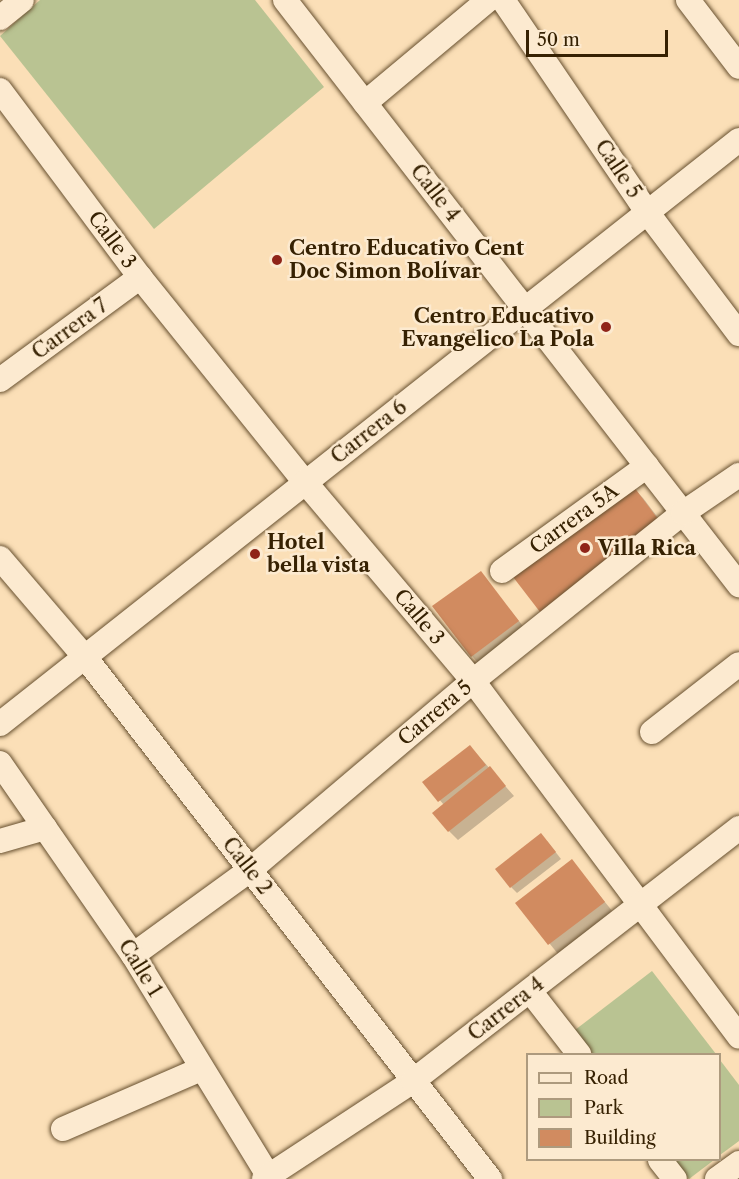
<!DOCTYPE html>
<meta charset="utf-8">
<style>
body{margin:0}
#map{position:relative;width:739px;height:1179px;overflow:hidden;background:#fbdfb7;font-family:"Libre Caslon Text",serif}
div>[style]{position:absolute}
[style*='--x']{left:calc(var(--x)*1px);top:calc(var(--y)*1px);width:calc(var(--w)*1px);rotate:calc(var(--a)*1deg)}
.green>*{inset:0;background:#b9c392}
.shadow>*{inset:0;background:#0003}
.building>*{inset:0;background:#d18b60}
.roads{filter:drop-shadow(0 0 2px #67502f) drop-shadow(0 0 2px #67502f)}
.minor>*{height:24px;margin:-12px;padding:0 12px;transform-origin:12px;border-radius:12px;background:#fcead0}
.dots>*{width:16px;height:16px;translate:-50% -50%;box-sizing:border-box;border:3px solid #fcead0;border-radius:50%}
span{translate:-50% -50%;white-space:nowrap;text-align:center;line-height:1.15;-webkit-text-stroke:5px #fcead0;paint-order:stroke}
.street-label{font-size:20px;color:#362102}
.poi-label{font-size:20px;color:#362102;font-weight:700}
.left{translate:0 -50%;text-align:left}
.right{translate:-100% -50%;text-align:right}
.legend{position:absolute;left:526px;top:1053px;width:195px;height:108px;box-sizing:border-box;background:#fcead0;border:2px solid #ad9a7e;margin:0;padding:8px 10px;list-style:none;font-size:18px;color:#362102}
.legend li{display:flex;align-items:center;gap:12px;height:30px}
.legend b{width:30px;border:2px solid #ad9a7e}
.scale{position:absolute;left:526px;top:30px;width:142px;height:27px;box-sizing:border-box;border:3px solid #362102;border-top:0;padding-left:8px;font-size:18px;line-height:21px;white-space:nowrap;color:#362102;-webkit-text-stroke:4px #fcead0;paint-order:stroke}
</style>
<div id="map">
<div class="green">
<i style="clip-path:polygon(40px 0,255px 0,324px 87px,154px 229px,0 36px)"></i>
<i style="clip-path:polygon(652px 971px,716px 1054px,593px 1054px,575px 1030px)"></i>
<i style="clip-path:polygon(720px 1060px,739px 1085px,739px 1141px,720px 1155px)"></i>
<i style="clip-path:polygon(674px 1160px,714px 1160px,689px 1179px)"></i>
</div>
<div class="shadow">
<i style="clip-path:polygon(630px 485px,643px 498px,672px 536px)"></i>
<i style="clip-path:polygon(480px 573px,527px 631px,481px 666px,472px 656px)"></i>
<i style="clip-path:polygon(476px 753px,514px 796px,458px 840px,449px 831px,444px 805px,425px 783px)"></i>
<i style="clip-path:polygon(547px 841px,561px 859px,517px 893px,511px 887px)"></i>
<i style="clip-path:polygon(572px 861px,613px 912px,558px 954px,517px 903px)"></i>
</div>
<div class="building">
<i style="clip-path:polygon(631px 483px,661px 523px,540px 612px,510px 573px)"></i>
<i style="clip-path:polygon(481px 571px,519px 621px,471px 657px,432px 606px)"></i>
<i style="clip-path:polygon(470px 745px,486px 765px,438px 802px,422px 782px)"></i>
<i style="clip-path:polygon(490px 766px,506px 786px,448px 832px,432px 813px)"></i>
<i style="clip-path:polygon(541px 833px,556px 852px,510px 888px,495px 869px)"></i>
<i style="clip-path:polygon(572px 859px,605px 902px,548px 945px,515px 903px)"></i>
</div>
<div class="roads">
<div class="minor">
<i style="--x:285;--y:0;--w:741;--a:52.19"></i>
<i style="--x:503;--y:0;--w:256;--a:55.8"></i>
<i style="--x:647;--y:212;--w:153;--a:53"></i>
<i style="--x:688;--y:0;--w:84;--a:52.7"></i>
<i style="--x:0;--y:18;--w:28;--a:-39"></i>
<i style="--x:0;--y:90;--w:234;--a:53.2"></i>
<i style="--x:140;--y:277;--w:263;--a:51.2"></i>
<i style="--x:305;--y:482;--w:260;--a:49.8"></i>
<i style="--x:473;--y:681;--w:444;--a:53.2"></i>
<i style="--x:365;--y:103;--w:160;--a:-39.9"></i>
<i style="--x:0;--y:380;--w:174;--a:-36.3"></i>
<i style="--x:0;--y:558;--w:130;--a:49.4"></i>
<i style="--x:85;--y:657;--w:661;--a:52.19"></i>
<i style="--x:502;--y:571;--w:179;--a:-35.9"></i>
<i style="--x:0;--y:724;--w:942;--a:-38.32"></i>
<i style="--x:652;--y:732;--w:110;--a:-38"></i>
<i style="--x:0;--y:763;--w:234;--a:55.3"></i>
<i style="--x:133;--y:955;--w:263;--a:58.5"></i>
<i style="--x:0;--y:841;--w:47;--a:-16.1"></i>
<i style="--x:133;--y:955;--w:145;--a:-36"></i>
<i style="--x:250;--y:870;--w:292;--a:-40.3"></i>
<i style="--x:473;--y:681;--w:269;--a:-38.7"></i>
<i style="--x:683;--y:513;--w:68;--a:-34.2"></i>
<i style="--x:530;--y:991;--w:80;--a:52.1"></i>
<i style="--x:63;--y:1129;--w:150;--a:-23.5"></i>
<i style="--x:660;--y:1160;--w:24;--a:52"></i>
<i style="--x:264;--y:1179;--w:178;--a:-33.3"></i>
<i style="--x:413;--y:1081;--w:413;--a:-37.8"></i>
<i style="--x:717;--y:1179;--w:27;--a:-36"></i>
</div>
</div>
<div class="dots">
<i style="left:277px;top:260px;background:#8f2418"></i>
<i style="left:606px;top:327px;background:#8f2418"></i>
<i style="left:585px;top:548px;background:#8f2418"></i>
<i style="left:255px;top:554px;background:#8f2418"></i>
</div>
<div class="street-label">
<span style="left:618px;top:169px;rotate:56deg">Calle 5</span>
<span style="left:435px;top:193px;rotate:52deg">Calle 4</span>
<span style="left:112px;top:240px;rotate:53deg">Calle 3</span>
<span style="left:70px;top:329px;rotate:-36deg">Carrera 7</span>
<span style="left:369px;top:432px;rotate:-38deg">Carrera 6</span>
<span style="left:574px;top:519px;rotate:-36deg">Carrera 5A</span>
<span style="left:419px;top:617px;rotate:50deg">Calle 3</span>
<span style="left:435px;top:713px;rotate:-40deg">Carrera 5</span>
<span style="left:247px;top:866px;rotate:52deg">Calle 2</span>
<span style="left:140px;top:968px;rotate:58deg">Calle 1</span>
<span style="left:506px;top:1009px;rotate:-38deg">Carrera 4</span>
</div>
<div class="poi-label">
<span class="left" style="left:289px;top:260px">Centro Educativo Cent<br>Doc Simon Bolívar</span>
<span class="right" style="left:594px;top:328px">Centro Educativo<br>Evangelico La Pola</span>
<span class="left" style="left:267px;top:554px">Hotel<br>bella vista</span>
<span class="left" style="left:598px;top:548px">Villa Rica</span>
</div>
<ul class="legend">
<li><b style="height:8px;background:#fcead0"></b>Road</li>
<li><b style="height:16px;background:#b9c392"></b>Park</li>
<li><b style="height:16px;background:#d18b60"></b>Building</li>
</ul>
<div class="scale">50 m</div>
</div>
